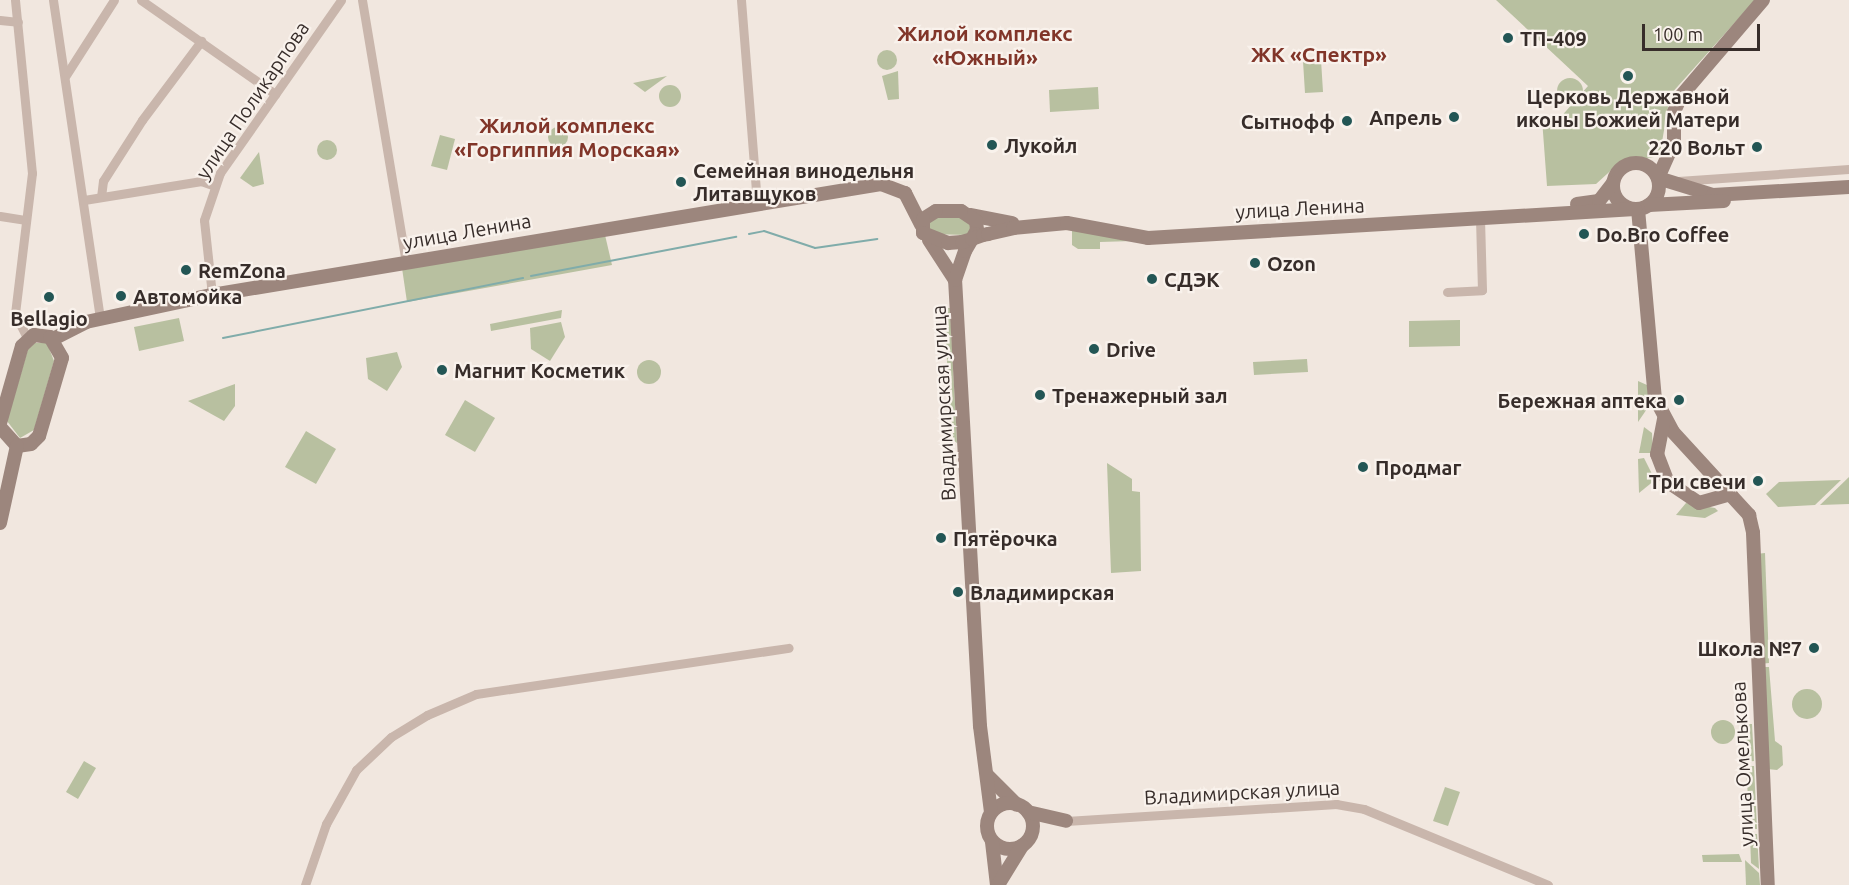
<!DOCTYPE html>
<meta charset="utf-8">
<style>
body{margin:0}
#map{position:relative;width:1849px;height:885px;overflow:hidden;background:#f1e7df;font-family:Ubuntu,sans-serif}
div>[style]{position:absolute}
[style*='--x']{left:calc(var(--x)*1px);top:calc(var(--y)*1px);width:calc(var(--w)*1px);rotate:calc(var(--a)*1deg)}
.green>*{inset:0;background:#b8c0a0}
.round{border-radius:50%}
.stream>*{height:2px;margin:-1px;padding:0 1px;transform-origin:1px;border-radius:1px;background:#80acaa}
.street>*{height:9px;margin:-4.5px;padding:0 4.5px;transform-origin:4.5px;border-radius:4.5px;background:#c9b6ac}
.secondary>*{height:14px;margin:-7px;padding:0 7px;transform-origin:7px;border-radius:7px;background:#9c867d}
.secondary>.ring{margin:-7px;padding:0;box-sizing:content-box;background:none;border:14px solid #9c867d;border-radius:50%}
.dots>*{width:16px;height:16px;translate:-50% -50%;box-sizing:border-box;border:3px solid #f9f2ec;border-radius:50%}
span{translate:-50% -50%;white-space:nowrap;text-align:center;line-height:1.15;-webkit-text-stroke:4.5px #f9f2ec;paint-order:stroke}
.poi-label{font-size:20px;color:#372d2a;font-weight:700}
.left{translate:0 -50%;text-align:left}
.right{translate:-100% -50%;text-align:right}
.street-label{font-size:20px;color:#372d2a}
.neighbourhood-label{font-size:21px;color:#813529;font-weight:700}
.scale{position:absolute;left:1642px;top:24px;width:118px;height:27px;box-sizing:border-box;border:3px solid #372d2a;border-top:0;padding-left:8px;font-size:18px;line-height:21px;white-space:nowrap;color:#372d2a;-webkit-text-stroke:4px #f9f2ec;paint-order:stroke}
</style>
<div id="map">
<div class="green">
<i style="clip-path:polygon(1496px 0,1755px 0,1670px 95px,1661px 148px,1654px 157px,1618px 164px,1596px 184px,1547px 186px,1542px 119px,1559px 119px,1588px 86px)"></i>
<i class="round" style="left:877px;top:50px;width:20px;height:20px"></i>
<i style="clip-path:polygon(1321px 60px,1323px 92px,1305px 93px,1303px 61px)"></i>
<i style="clip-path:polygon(898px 71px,899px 99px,888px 100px,882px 76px)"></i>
<i style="clip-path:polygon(667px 76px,645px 92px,633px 83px)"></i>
<i class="round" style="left:1557px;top:78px;width:26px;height:26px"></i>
<i class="round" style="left:659px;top:85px;width:22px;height:22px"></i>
<i style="clip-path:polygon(1098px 87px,1099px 109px,1050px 112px,1049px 90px)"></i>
<i class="round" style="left:548px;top:127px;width:20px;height:20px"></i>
<i style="clip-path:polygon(440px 135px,455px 139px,447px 170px,431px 166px)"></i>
<i class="round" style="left:317px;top:140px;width:20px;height:20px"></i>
<i style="clip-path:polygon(259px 152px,264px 184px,253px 187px,240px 178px)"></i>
<i style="clip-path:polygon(964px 216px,973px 224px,967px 235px,930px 234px,929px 218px)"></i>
<i style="clip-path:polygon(1072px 230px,1199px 239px,1100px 242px,1100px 249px,1078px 249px,1072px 245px)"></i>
<i style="clip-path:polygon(605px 235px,612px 265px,407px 302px,402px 268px)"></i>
<i style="clip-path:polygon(943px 308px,950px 308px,957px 443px,953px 440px)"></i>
<i style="clip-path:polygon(562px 310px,561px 318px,491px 331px,490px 324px)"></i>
<i style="clip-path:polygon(179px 318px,184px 341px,139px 351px,134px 327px)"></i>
<i style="clip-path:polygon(1460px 320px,1460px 346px,1409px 347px,1409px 321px)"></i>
<i style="clip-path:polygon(561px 322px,565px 337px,550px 361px,531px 349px,530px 328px)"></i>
<i style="clip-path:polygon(35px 343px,47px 343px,54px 361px,34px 430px,20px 438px,7px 421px,28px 349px)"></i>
<i style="clip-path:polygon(397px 352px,402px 367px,387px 391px,368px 379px,366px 358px)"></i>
<i style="clip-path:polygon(1307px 359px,1308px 372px,1254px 375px,1253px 362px)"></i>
<i class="round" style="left:637px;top:360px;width:24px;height:24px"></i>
<i style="clip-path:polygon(1638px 381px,1647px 385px,1651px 403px,1638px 422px)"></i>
<i style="clip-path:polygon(235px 384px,235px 406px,224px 421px,188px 401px)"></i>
<i style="clip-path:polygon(465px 400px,495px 418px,475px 452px,445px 435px)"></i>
<i style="clip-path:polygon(1644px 427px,1652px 433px,1653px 453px,1639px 453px)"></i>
<i style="clip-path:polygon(306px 431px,336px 449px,316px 484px,285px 467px)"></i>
<i style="clip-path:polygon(1644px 458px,1655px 480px,1639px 493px,1638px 459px)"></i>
<i style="clip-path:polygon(1107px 463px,1132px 479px,1132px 491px,1140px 492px,1141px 571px,1111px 573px)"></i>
<i style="clip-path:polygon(1849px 477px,1849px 504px,1820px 505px)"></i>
<i style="clip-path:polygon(1841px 480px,1815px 505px,1778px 507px,1766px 494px,1779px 482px)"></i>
<i style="clip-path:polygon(1686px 503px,1715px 508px,1718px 511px,1705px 518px,1676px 515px)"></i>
<i style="clip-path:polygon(1765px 553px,1769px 663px,1760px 664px,1756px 554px)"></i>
<i style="clip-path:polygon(1760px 667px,1769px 667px,1775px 741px,1782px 746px,1783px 765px,1777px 770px,1767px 769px)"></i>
<i class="round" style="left:1792px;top:689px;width:30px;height:30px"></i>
<i class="round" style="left:1711px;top:720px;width:24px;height:24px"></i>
<i style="clip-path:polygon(1747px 724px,1752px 724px,1754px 761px,1746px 762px)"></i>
<i style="clip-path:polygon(84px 761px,96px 768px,78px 799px,66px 792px)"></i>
<i style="clip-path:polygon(1746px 766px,1754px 766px,1757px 829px,1750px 829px)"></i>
<i style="clip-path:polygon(1445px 787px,1460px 792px,1448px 826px,1433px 821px)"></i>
<i style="clip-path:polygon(1750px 834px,1757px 834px,1759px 869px,1751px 863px)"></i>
<i style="clip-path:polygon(1739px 854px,1742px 862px,1703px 862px,1702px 855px)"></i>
<i style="clip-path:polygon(1745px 860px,1759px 873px,1760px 885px,1746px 885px)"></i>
</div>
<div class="stream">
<i style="--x:749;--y:234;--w:15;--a:-11"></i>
<i style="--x:764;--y:231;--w:54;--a:18.4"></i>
<i style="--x:815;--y:248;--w:63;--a:-8.3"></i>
<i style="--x:531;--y:276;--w:209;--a:-10.8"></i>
<i style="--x:223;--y:338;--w:306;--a:-11.3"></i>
</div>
<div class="street">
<i style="--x:15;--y:0;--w:174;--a:84.4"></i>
<i style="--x:32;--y:173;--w:142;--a:96.9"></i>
<i style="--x:15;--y:314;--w:28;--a:63"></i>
<i style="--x:53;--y:0;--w:322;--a:81.6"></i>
<i style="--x:141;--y:0;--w:164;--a:35"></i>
<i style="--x:362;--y:0;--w:266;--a:80.5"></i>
<i style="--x:741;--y:0;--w:204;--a:85.5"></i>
<i style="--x:0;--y:20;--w:18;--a:6"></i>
<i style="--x:66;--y:75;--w:89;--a:-57.4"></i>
<i style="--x:1678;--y:181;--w:171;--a:-4"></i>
<i style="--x:101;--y:197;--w:16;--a:-83"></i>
<i style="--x:103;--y:181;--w:72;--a:-57.4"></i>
<i style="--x:142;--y:120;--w:99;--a:-53.2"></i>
<i style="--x:84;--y:200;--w:119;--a:-9.2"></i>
<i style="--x:201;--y:181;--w:15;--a:20"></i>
<i style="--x:0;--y:216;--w:25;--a:9"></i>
<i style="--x:1447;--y:292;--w:35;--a:-3"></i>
<i style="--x:1482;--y:290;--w:72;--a:-91.6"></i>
<i style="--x:212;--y:295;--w:75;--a:-96.1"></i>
<i style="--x:204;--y:220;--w:50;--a:-71.2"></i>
<i style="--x:220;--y:173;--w:211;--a:-55"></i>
<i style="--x:1066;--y:821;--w:271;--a:-3.6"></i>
<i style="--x:1336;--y:804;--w:28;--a:10"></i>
<i style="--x:1364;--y:809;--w:199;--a:22.4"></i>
<i style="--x:305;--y:885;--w:65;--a:-71"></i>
<i style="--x:326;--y:824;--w:62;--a:-60.9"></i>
<i style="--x:356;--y:770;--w:48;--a:-43.3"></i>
<i style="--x:391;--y:737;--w:42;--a:-31.4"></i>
<i style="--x:427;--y:715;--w:53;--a:-23.2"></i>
<i style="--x:476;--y:694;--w:316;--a:-8.4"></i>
</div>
<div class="secondary">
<i style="--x:1763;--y:0;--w:126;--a:130.5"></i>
<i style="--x:1681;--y:96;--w:17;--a:114"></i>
<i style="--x:1674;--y:112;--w:30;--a:90"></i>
<i style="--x:1674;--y:142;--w:39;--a:114"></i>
<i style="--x:1658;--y:178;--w:58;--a:17.2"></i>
<i style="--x:1713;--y:195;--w:136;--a:-3.4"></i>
<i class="ring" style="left:1613px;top:163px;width:32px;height:32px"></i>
<i style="--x:1577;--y:204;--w:22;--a:-8"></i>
<i style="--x:1599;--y:201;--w:23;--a:-52"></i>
<i style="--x:1649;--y:205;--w:75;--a:-3.1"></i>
<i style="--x:1638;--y:209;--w:190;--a:84.9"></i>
<i style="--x:1655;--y:398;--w:38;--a:62"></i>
<i style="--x:1673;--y:432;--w:113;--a:47.5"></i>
<i style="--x:1749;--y:515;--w:18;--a:77"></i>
<i style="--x:1753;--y:533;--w:352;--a:87.6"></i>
<i style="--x:970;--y:215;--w:43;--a:10.8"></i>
<i style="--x:929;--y:240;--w:48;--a:57"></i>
<i style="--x:53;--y:339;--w:37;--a:-27"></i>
<i style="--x:86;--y:322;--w:129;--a:-12.1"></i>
<i style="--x:212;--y:295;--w:678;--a:-9.42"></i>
<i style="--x:881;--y:184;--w:26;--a:21"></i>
<i style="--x:905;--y:193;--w:36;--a:63"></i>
<i style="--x:1664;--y:419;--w:36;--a:101"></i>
<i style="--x:1657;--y:454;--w:30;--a:69"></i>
<i style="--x:1668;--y:482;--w:37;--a:34"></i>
<i style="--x:1699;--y:503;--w:33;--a:-16"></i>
<i style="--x:0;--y:423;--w:80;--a:-74.1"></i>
<i style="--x:22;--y:346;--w:16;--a:-43"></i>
<i style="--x:34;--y:335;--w:16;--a:7"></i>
<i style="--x:50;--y:337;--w:24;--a:60"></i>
<i style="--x:62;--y:358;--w:81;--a:106.4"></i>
<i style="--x:39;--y:436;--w:11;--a:135"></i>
<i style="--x:31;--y:444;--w:14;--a:172"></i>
<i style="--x:17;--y:446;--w:25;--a:-132"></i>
<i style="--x:0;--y:523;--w:79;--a:-77.6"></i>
<i style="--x:987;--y:775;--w:42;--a:45"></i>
<i class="ring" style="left:987px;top:803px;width:32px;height:32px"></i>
<i style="--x:991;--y:812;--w:87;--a:-97.3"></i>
<i style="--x:980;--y:726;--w:447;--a:-93.2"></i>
<i style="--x:955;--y:280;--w:31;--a:-71"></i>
<i style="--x:965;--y:251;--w:14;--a:-60"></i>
<i style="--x:972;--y:239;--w:10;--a:-61"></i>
<i style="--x:977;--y:230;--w:9;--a:-96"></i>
<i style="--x:976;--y:221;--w:18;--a:-146"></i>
<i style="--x:961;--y:211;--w:25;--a:180"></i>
<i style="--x:936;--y:211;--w:15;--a:148"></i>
<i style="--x:923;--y:219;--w:14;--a:90"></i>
<i style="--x:923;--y:233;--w:27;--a:22"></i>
<i style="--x:948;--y:243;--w:14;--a:-4"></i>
<i style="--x:962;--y:242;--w:10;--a:-17"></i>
<i style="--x:972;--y:239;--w:12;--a:-20"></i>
<i style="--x:983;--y:235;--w:5;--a:-11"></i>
<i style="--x:988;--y:234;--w:26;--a:-13"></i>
<i style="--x:1013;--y:228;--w:54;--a:-5.3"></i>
<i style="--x:1067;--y:223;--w:82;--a:10.5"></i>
<i style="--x:1148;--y:238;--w:488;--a:-3.4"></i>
<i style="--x:1028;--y:812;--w:39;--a:13"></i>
<i style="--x:992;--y:842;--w:43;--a:83.4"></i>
<i style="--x:998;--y:885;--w:46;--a:-58.4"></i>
</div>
<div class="dots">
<i style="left:1508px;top:38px;background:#235655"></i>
<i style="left:1628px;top:76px;background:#235655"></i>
<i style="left:1454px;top:117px;background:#235655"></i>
<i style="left:1347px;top:121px;background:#235655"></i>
<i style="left:992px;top:145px;background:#235655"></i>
<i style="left:1757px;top:147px;background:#235655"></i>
<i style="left:681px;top:182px;background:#235655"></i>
<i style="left:1584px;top:234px;background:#235655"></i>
<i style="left:1255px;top:263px;background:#235655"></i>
<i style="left:186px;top:270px;background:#235655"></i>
<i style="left:1152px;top:279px;background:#235655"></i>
<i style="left:121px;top:296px;background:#235655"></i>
<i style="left:49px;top:297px;background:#235655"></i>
<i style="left:1094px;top:349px;background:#235655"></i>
<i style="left:442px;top:370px;background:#235655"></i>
<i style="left:1040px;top:395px;background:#235655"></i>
<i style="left:1679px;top:400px;background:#235655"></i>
<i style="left:1363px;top:467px;background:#235655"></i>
<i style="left:1758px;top:481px;background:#235655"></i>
<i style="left:941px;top:538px;background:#235655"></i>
<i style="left:958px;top:592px;background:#235655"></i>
<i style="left:1814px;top:648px;background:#235655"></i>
</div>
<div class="poi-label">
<span class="left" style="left:1520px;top:38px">ТП-409</span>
<span style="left:1628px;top:108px">Церковь Державной<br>иконы Божией Матери</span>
<span class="right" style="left:1442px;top:117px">Апрель</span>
<span class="right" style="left:1335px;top:121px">Сытнофф</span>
<span class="left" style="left:1004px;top:145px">Лукойл</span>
<span class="right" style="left:1745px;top:147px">220 Вольт</span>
<span class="left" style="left:693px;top:182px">Семейная винодельня<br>Литавщуков</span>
<span class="left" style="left:1596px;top:234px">Do.Bro Coffee</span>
<span class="left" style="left:1267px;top:263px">Ozon</span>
<span class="left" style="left:198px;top:270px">RemZona</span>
<span class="left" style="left:1164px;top:279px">СДЭК</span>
<span class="left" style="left:133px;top:296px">Автомойка</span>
<span style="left:49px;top:318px">Bellagio</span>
<span class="left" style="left:1106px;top:349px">Drive</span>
<span class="left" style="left:454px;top:370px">Магнит Косметик</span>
<span class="left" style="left:1052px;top:395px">Тренажерный зал</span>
<span class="right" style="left:1667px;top:400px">Бережная аптека</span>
<span class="left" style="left:1375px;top:467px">Продмаг</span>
<span class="right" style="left:1746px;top:481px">Три свечи</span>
<span class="left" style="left:953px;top:538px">Пятёрочка</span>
<span class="left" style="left:970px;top:592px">Владимирская</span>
<span class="right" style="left:1802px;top:648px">Школа №7</span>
</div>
<div class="street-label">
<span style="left:252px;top:100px;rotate:-56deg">улица Поликарпова</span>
<span style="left:1300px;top:208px;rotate:-3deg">улица Ленина</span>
<span style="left:467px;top:231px;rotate:-10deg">улица Ленина</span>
<span style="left:943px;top:403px;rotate:-93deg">Владимирская улица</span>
<span style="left:1742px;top:764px;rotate:-93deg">улица Омелькова</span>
<span style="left:1242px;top:792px;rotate:-3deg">Владимирская улица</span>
</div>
<div class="neighbourhood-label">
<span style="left:985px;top:45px">Жилой комплекс<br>«Южный»</span>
<span style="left:1319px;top:54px">ЖК «Спектр»</span>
<span style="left:567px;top:137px">Жилой комплекс<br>«Горгиппия Морская»</span>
</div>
<div class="scale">100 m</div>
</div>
